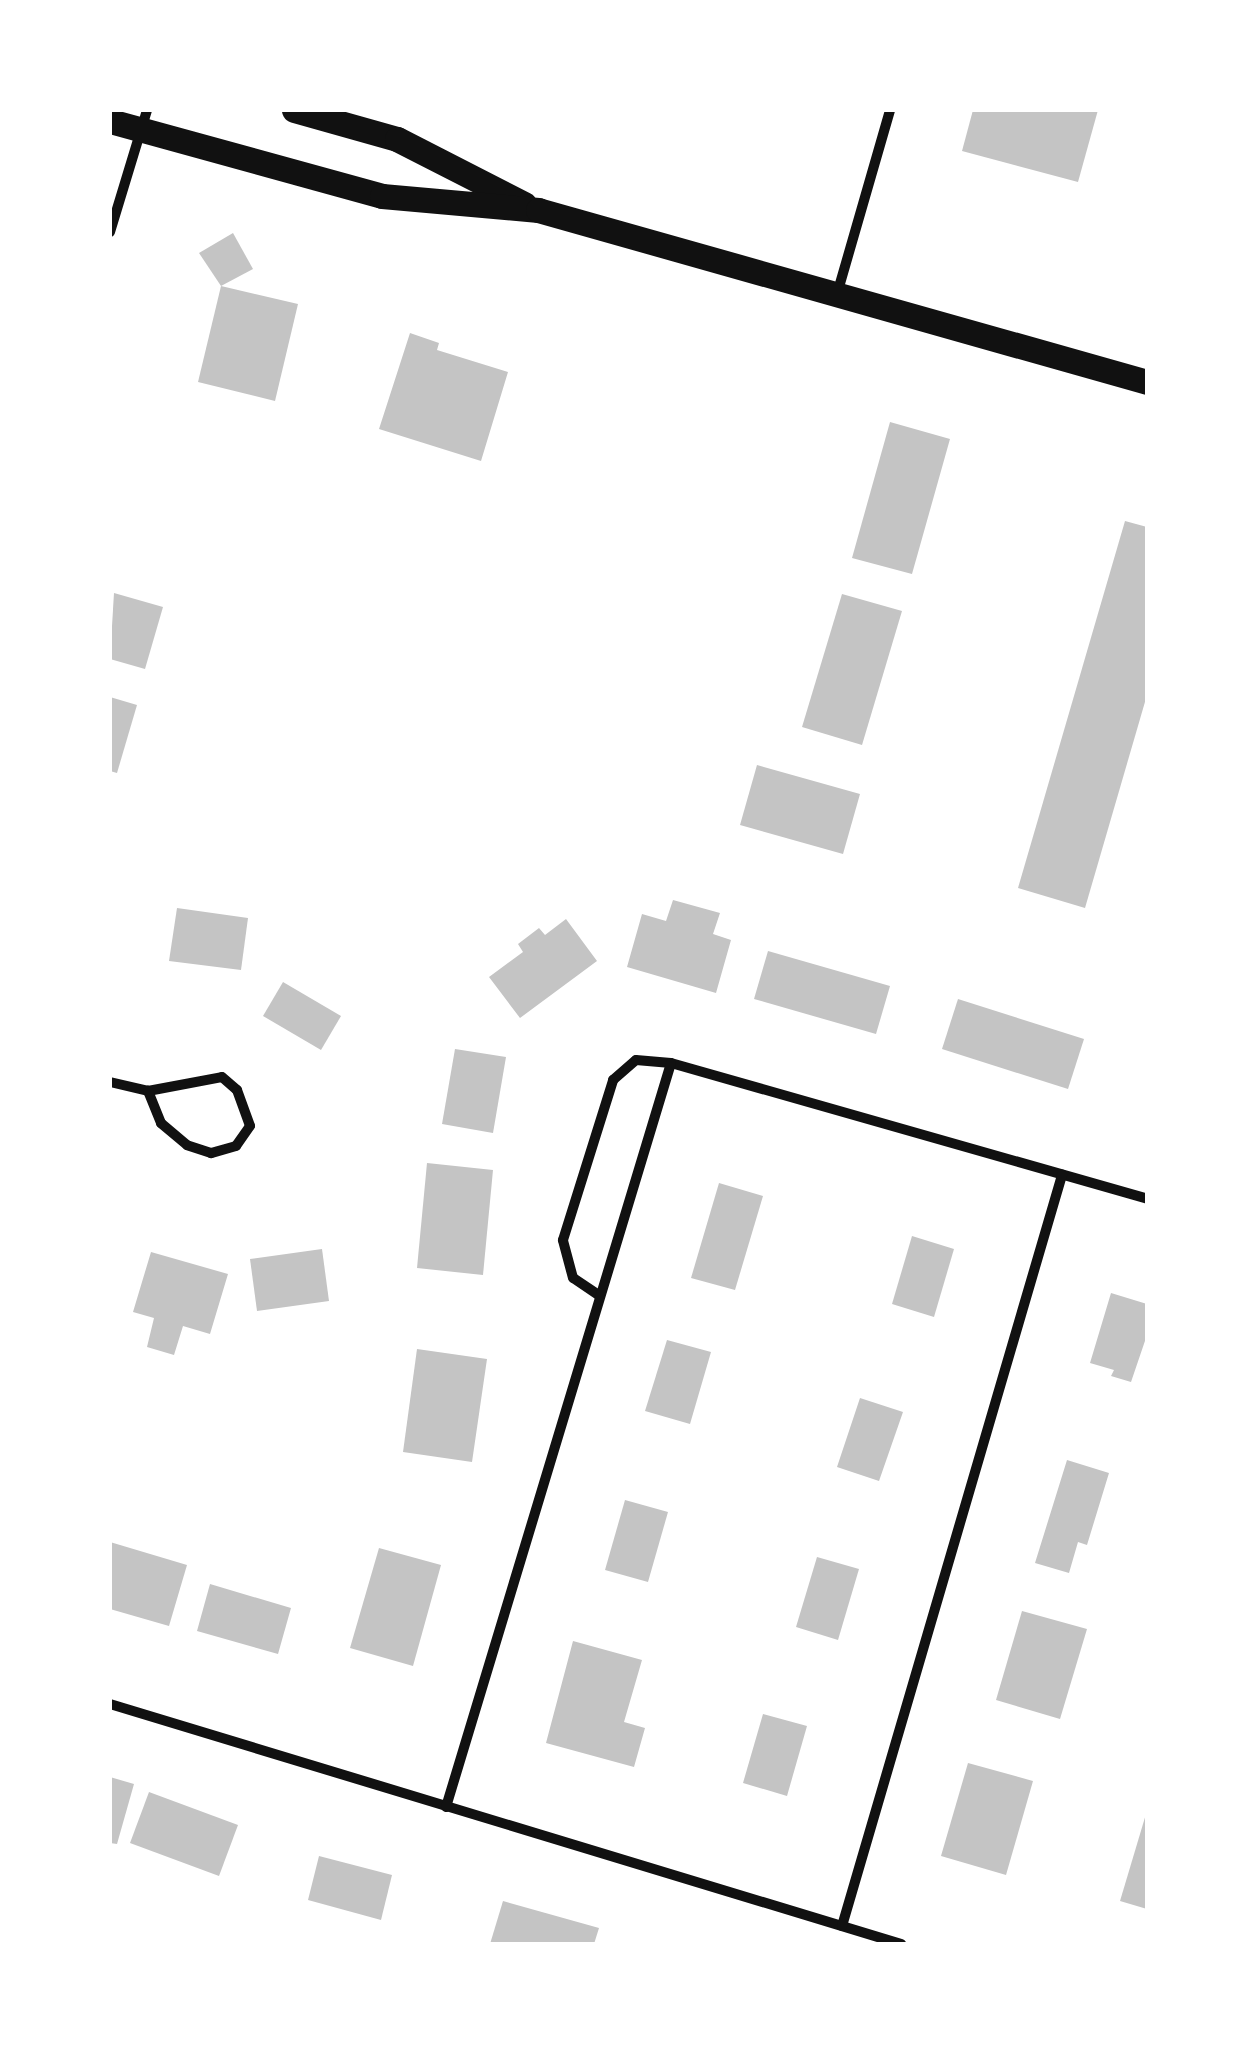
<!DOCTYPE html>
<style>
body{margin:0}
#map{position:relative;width:1257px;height:2054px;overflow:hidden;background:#fff;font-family:"Work Sans",sans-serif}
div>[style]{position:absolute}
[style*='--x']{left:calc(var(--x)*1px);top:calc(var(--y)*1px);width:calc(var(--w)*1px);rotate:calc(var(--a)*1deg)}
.building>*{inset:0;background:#c4c4c4}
.minor>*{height:10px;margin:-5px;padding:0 5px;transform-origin:5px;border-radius:5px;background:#111}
.primary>*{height:25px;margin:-12.5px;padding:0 12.5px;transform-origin:12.5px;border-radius:12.5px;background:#111}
span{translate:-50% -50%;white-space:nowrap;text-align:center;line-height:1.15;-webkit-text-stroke:9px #fff;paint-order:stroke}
.frame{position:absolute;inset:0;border:112px solid #fff;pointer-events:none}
</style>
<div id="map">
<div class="building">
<i style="clip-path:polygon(973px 110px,1098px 110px,1078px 182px,962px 151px)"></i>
<i style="clip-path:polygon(233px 233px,253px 269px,221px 286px,199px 253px)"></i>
<i style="clip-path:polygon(221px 286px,298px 304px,275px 401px,198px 382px)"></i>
<i style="clip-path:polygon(410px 333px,439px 343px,437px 350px,508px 372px,481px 461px,379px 429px)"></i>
<i style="clip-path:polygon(890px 422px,950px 439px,912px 574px,852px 558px)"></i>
<i style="clip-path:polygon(1125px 521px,1147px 527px,1147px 695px,1085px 908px,1018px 888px)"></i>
<i style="clip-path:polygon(114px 593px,163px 607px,145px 669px,110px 659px)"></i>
<i style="clip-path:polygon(842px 594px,902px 611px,862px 745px,802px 727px)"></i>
<i style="clip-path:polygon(110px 697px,137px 705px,117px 773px,110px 771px)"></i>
<i style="clip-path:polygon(757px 765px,860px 794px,843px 854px,740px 825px)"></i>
<i style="clip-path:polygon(673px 900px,720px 913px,713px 934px,731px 940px,716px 993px,627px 967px,642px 914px,666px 921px)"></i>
<i style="clip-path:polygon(177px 908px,248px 918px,241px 970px,169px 961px)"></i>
<i style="clip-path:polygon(566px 919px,597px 961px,520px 1018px,489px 977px,523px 952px,518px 944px,539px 928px,545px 935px)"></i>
<i style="clip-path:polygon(768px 951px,890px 986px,876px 1034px,754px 999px)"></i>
<i style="clip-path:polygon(283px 982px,341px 1016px,321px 1050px,263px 1016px)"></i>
<i style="clip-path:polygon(958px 999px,1084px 1039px,1068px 1089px,942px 1049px)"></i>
<i style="clip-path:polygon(455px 1049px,506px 1057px,493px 1133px,442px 1124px)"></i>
<i style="clip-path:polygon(427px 1163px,493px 1170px,483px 1275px,417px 1268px)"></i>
<i style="clip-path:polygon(719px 1183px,763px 1196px,735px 1290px,691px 1278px)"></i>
<i style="clip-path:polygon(912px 1236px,954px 1249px,934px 1317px,892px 1304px)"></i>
<i style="clip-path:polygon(322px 1249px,329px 1301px,257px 1311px,250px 1259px)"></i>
<i style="clip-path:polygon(151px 1252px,228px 1274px,210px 1334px,183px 1326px,174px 1355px,147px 1347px,154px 1318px,133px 1312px)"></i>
<i style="clip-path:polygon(1111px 1293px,1147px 1304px,1147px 1335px,1131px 1382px,1111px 1376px,1114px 1370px,1090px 1363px)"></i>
<i style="clip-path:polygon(667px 1340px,711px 1352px,690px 1424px,645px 1411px)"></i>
<i style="clip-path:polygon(417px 1349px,487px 1359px,472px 1462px,403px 1452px)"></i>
<i style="clip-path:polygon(860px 1398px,903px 1412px,879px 1481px,837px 1467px)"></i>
<i style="clip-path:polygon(1067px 1460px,1109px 1473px,1087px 1545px,1078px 1542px,1069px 1573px,1035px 1563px)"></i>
<i style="clip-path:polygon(625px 1500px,668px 1512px,648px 1582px,605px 1570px)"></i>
<i style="clip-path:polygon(110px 1542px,187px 1565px,169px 1626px,110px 1609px)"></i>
<i style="clip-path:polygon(379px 1548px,441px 1565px,413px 1666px,350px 1648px)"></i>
<i style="clip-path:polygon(817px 1557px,859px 1569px,838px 1640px,796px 1627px)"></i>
<i style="clip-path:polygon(210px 1584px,291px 1608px,278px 1654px,197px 1631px)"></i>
<i style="clip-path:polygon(1022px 1611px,1087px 1629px,1060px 1719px,996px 1700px)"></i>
<i style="clip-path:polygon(573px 1641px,642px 1660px,624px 1722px,645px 1728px,634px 1767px,546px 1743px)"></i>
<i style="clip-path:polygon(763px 1714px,807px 1726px,787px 1796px,743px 1783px)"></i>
<i style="clip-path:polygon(968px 1763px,1033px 1781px,1006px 1875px,941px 1856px)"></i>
<i style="clip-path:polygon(110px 1777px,134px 1784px,117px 1844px,110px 1843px)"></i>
<i style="clip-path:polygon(149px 1792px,238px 1825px,219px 1876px,130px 1843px)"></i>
<i style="clip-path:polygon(1146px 1814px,1147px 1814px,1147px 1909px,1120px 1901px)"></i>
<i style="clip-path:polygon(319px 1856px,392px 1875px,381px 1920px,308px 1900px)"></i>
<i style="clip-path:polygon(503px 1901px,599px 1928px,594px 1944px,490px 1944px)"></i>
</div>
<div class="minor">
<i style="--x:110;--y:232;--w:127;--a:-73.1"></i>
<i style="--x:837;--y:294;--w:191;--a:-73.9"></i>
<i style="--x:110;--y:1082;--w:39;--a:13"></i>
<i style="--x:148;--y:1091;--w:75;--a:-10.7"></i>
<i style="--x:222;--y:1077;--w:20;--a:41"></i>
<i style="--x:237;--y:1090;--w:38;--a:70"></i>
<i style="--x:250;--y:1126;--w:24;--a:125"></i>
<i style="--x:236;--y:1146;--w:26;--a:164"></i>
<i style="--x:211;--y:1153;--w:25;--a:-162"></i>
<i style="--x:187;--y:1145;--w:34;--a:-140"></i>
<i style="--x:161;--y:1123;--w:35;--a:-112"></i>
<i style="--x:600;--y:1296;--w:32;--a:-146"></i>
<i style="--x:573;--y:1278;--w:39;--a:-105"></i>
<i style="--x:563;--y:1240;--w:168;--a:-72.6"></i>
<i style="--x:613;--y:1080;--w:30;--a:-41"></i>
<i style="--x:636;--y:1060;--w:35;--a:5"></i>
<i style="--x:671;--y:1063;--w:495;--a:15.9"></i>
<i style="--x:110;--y:1704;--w:827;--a:16.88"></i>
<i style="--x:446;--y:1807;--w:777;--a:-73.17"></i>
<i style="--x:842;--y:1926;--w:783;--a:-73.67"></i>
</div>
<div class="primary">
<i style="--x:294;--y:110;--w:107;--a:15.7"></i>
<i style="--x:397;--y:139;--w:143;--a:27.1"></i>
<i style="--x:110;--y:121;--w:282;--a:15.4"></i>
<i style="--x:382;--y:196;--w:157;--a:5.1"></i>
<i style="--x:538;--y:210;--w:633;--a:15.77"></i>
</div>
<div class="frame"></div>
</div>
